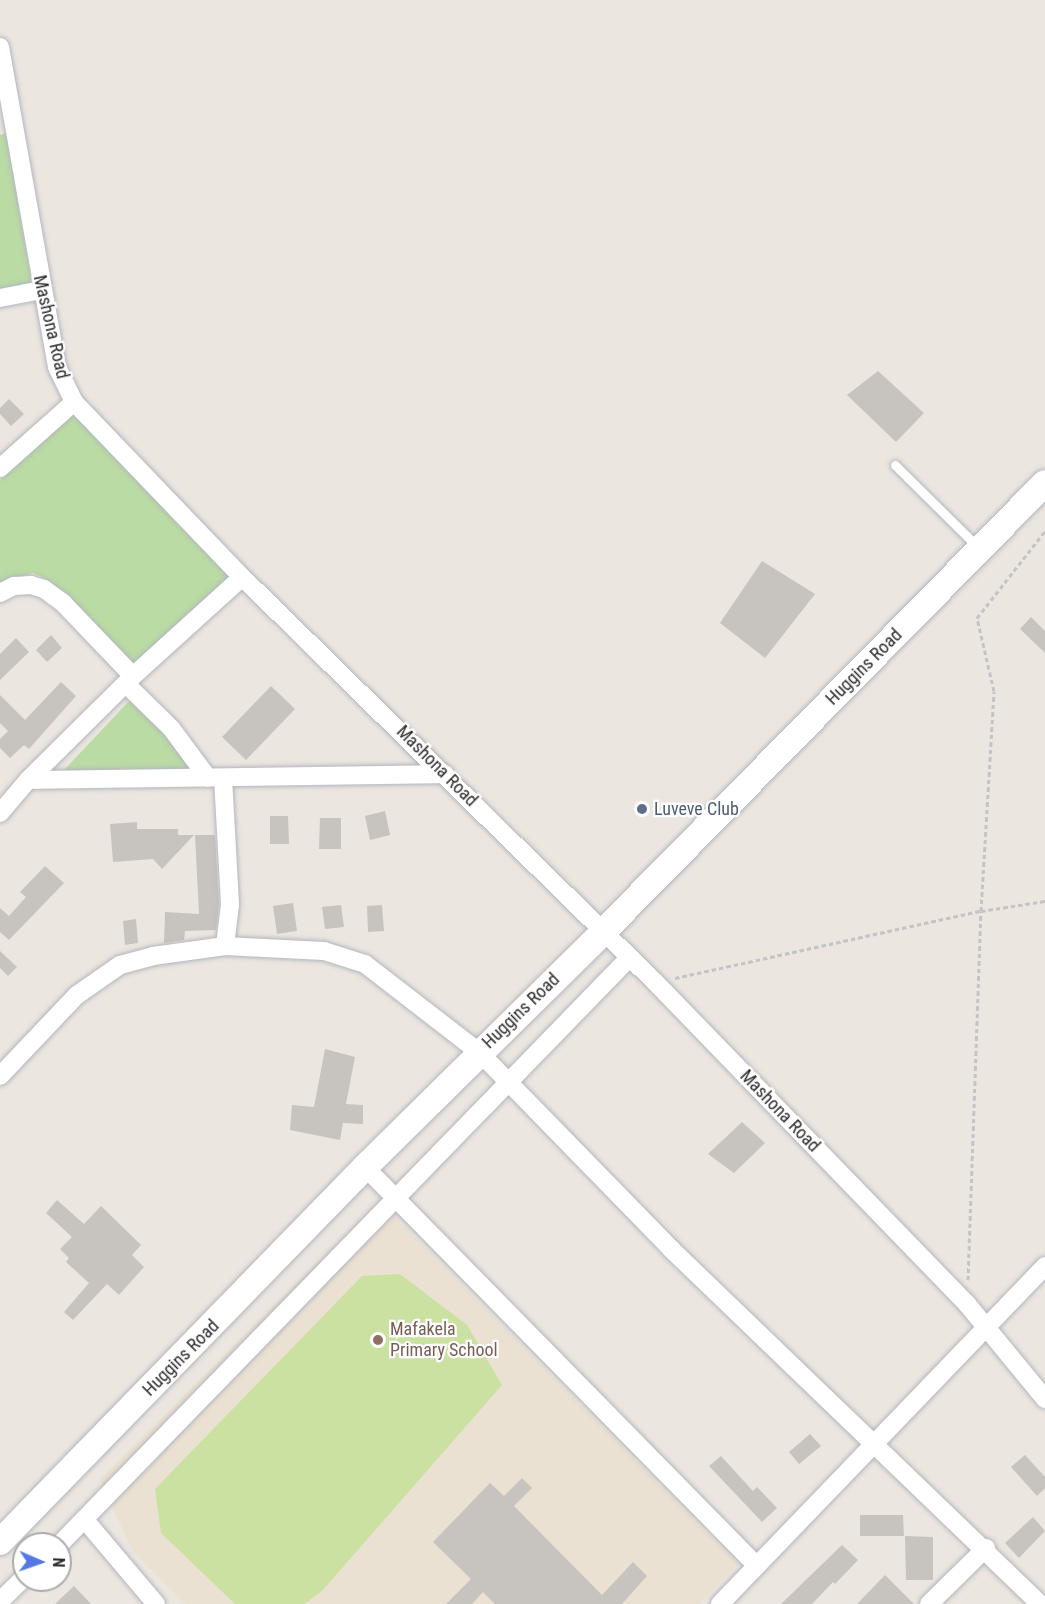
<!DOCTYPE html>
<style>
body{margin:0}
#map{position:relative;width:1045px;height:1604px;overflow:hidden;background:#ece6e0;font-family:"Roboto Condensed",sans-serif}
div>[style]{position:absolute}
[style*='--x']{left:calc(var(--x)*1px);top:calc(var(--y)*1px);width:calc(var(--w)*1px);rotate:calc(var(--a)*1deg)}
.education>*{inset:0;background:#ebe1d2}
.green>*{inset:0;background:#badba3}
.pitch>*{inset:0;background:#cae1a1}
.building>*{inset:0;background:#c7c3bf}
.path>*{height:3px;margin-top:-1.5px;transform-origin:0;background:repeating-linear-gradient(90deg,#c4c4c4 0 4.5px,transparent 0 7.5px)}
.roads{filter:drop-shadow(0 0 2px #b3b6be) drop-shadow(0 0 2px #b3b6be)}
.lane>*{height:9px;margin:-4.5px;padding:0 4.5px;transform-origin:4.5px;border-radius:4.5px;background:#fff}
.street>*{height:18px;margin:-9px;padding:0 9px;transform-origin:9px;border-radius:9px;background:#fff}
.secondary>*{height:26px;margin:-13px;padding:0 13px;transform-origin:13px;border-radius:13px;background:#fff}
.dots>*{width:16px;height:16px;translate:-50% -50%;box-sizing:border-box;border:3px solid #fff;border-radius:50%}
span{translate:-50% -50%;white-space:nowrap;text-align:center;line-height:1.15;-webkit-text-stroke:4.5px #fff;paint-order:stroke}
.street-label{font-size:18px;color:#2c2c2c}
.service-label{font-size:18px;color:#4e5e75}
.left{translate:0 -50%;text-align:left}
.education-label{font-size:18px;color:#785e54}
.north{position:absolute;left:12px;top:1532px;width:60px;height:60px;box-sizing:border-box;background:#fff;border:2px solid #ababab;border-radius:50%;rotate:92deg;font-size:16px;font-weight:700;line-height:24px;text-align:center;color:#2c2c2c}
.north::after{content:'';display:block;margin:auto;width:21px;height:27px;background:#5578e4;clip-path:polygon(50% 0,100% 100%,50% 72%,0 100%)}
</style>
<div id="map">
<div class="education">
<i style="clip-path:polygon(379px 1201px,738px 1564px,699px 1604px,185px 1604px,132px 1551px,100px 1479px)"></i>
</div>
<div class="green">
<i style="clip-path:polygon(6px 133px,32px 285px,0 291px,0 135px)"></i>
<i style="clip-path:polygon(73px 414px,234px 576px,135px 667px,46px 579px,33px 573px,0 583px,0 480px,55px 425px)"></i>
<i style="clip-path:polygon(132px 698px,198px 772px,63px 771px)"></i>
</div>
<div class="pitch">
<i style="clip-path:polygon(400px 1274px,467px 1325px,502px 1385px,322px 1591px,304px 1604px,235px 1604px,161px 1533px,155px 1489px,362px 1276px)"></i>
</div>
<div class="building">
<i style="clip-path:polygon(878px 371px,924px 413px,896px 442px,847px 395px)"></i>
<i style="clip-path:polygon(9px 399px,24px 414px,11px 426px,0 414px,0 408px)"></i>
<i style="clip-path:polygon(762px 561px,815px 594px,765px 658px,720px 623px)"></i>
<i style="clip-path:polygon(1031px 617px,1045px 631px,1045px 653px,1020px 629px)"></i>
<i style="clip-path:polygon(51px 635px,62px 648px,47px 662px,36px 650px)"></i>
<i style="clip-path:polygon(16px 638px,29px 652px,0 680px,0 654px)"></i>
<i style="clip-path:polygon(61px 682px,76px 696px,29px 749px,24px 745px,10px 758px,0 748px,0 739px,8px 731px,0 723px,0 695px,25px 720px)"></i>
<i style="clip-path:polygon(271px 686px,295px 709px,246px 760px,222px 737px)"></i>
<i style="clip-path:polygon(385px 811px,390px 835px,370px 840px,365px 816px)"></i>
<i style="clip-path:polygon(270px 816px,288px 816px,289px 844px,270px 844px)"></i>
<i style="clip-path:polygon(320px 818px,341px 818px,341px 849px,319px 849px)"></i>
<i style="clip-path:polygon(137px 822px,137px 829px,178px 829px,178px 835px,194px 835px,162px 869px,153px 859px,113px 862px,110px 824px)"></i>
<i style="clip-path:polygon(195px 835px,215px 835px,219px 905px,216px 930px,185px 931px,184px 940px,164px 943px,165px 912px,199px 914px)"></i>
<i style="clip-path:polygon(45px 866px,64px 883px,9px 940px,0 932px,0 908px,9px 916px,26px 897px,20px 892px)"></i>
<i style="clip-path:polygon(293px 903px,297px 931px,277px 934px,273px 906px)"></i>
<i style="clip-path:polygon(341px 905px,344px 927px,325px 929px,322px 907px)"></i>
<i style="clip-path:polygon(382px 905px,384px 931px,368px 932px,367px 906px)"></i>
<i style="clip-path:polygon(136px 919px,138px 943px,125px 945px,123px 921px)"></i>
<i style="clip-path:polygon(0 951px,17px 967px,8px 976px,0 968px)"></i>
<i style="clip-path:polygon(325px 1049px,355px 1057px,346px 1104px,363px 1105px,363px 1124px,343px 1123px,340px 1140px,290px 1130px,292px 1105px,314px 1107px)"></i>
<i style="clip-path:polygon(742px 1122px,765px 1143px,734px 1173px,708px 1154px)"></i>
<i style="clip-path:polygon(57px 1200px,84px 1224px,101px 1206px,141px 1245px,132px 1255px,144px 1267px,119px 1295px,107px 1284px,73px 1320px,64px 1312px,89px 1283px,66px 1262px,69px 1258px,60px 1249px,72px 1237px,46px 1213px)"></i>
<i style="clip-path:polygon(810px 1434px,821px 1446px,799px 1464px,789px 1452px)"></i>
<i style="clip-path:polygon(1025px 1455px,1045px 1477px,1045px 1488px,1037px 1496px,1011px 1467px)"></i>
<i style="clip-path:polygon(721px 1456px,753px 1491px,757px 1487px,777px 1508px,762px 1522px,709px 1466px)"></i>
<i style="clip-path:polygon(522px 1478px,532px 1488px,514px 1506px,602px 1595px,633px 1562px,647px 1576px,622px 1604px,495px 1604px,483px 1592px,472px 1604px,446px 1604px,471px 1579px,433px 1542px,490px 1483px,504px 1496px)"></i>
<i style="clip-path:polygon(860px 1515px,903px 1515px,904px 1536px,860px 1536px)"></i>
<i style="clip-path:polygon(1033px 1517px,1045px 1531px,1019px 1558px,1005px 1543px)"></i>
<i style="clip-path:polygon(905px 1536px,933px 1537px,933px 1580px,906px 1580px)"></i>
<i style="clip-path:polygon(842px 1545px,858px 1560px,835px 1584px,833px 1582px,812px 1604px,781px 1604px)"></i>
<i style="clip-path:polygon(885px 1575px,914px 1604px,857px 1604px)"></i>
<i style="clip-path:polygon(74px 1586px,91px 1604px,55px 1604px)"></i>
</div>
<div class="path">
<i style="--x:675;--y:978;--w:313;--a:-12.4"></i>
<i style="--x:981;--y:911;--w:65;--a:-8.9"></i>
<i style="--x:968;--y:1280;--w:369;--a:-88"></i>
<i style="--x:981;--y:911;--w:220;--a:-86.6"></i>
<i style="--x:994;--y:691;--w:75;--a:-103.1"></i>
<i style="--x:977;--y:618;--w:110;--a:-52"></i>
</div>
<div class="roads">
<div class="lane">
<i style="--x:895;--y:465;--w:117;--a:44.7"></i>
</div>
<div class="street">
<i style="--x:0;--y:47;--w:325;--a:79.9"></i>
<i style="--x:57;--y:367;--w:39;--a:64"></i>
<i style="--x:74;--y:402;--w:243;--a:46.2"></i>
<i style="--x:242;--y:577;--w:578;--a:44.44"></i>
<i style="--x:655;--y:982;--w:448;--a:45.9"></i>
<i style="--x:967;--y:1304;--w:123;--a:50.6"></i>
<i style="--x:0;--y:298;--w:43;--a:-10.8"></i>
<i style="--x:0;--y:468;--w:99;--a:-41.7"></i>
<i style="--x:0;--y:593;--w:16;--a:-27"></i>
<i style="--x:14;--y:586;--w:17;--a:-3"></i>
<i style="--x:31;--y:585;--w:14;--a:17"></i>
<i style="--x:44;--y:589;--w:24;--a:36"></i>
<i style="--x:63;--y:603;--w:101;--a:46.2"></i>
<i style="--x:126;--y:684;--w:63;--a:44.4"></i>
<i style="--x:171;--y:728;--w:62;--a:53.5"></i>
<i style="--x:223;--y:778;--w:127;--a:86.8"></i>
<i style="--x:230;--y:905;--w:41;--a:97"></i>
<i style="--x:28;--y:780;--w:417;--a:-0.8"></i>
<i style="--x:0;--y:813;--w:43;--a:-49.7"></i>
<i style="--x:28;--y:780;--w:148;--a:-44.7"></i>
<i style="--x:133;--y:676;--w:147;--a:-42.2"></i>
<i style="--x:0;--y:1076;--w:112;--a:-46.5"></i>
<i style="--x:77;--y:995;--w:52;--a:-34.9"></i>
<i style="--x:120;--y:965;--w:34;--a:-15"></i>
<i style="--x:153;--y:956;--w:73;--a:-7.9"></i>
<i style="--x:225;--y:946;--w:99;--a:2.9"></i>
<i style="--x:324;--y:951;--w:43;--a:17.6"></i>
<i style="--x:365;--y:964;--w:144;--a:37.7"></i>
<i style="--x:479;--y:1052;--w:275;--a:45.7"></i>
<i style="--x:671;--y:1249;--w:512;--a:43.89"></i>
<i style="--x:365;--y:1167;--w:559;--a:45.51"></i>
<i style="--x:85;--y:1520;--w:110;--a:49.8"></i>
<i style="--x:60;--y:1544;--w:817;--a:-45.84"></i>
<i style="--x:0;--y:1601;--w:33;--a:-44"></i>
<i style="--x:720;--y:1604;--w:469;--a:-46.1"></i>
<i style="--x:929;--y:1604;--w:80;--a:-44.5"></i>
</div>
<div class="secondary">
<i style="--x:0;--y:1542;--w:523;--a:-45.77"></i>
<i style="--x:365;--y:1167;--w:333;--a:-44.6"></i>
<i style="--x:602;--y:933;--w:631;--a:-45.45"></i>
</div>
</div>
<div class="dots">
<i style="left:642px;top:809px;background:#5c6f8a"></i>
<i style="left:378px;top:1340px;background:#8d6e63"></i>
</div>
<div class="street-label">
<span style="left:51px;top:327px;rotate:77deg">Mashona Road</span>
<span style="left:864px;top:667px;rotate:-45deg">Huggins Road</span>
<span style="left:437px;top:766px;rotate:45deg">Mashona Road</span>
<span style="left:521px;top:1011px;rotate:-44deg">Huggins Road</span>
<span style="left:780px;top:1111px;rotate:46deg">Mashona Road</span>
<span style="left:181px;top:1358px;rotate:-45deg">Huggins Road</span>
</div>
<div class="service-label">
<span class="left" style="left:654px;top:809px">Luveve Club</span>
</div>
<div class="education-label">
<span class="left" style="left:390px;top:1340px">Mafakela<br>Primary School</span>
</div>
<div class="north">N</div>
</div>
